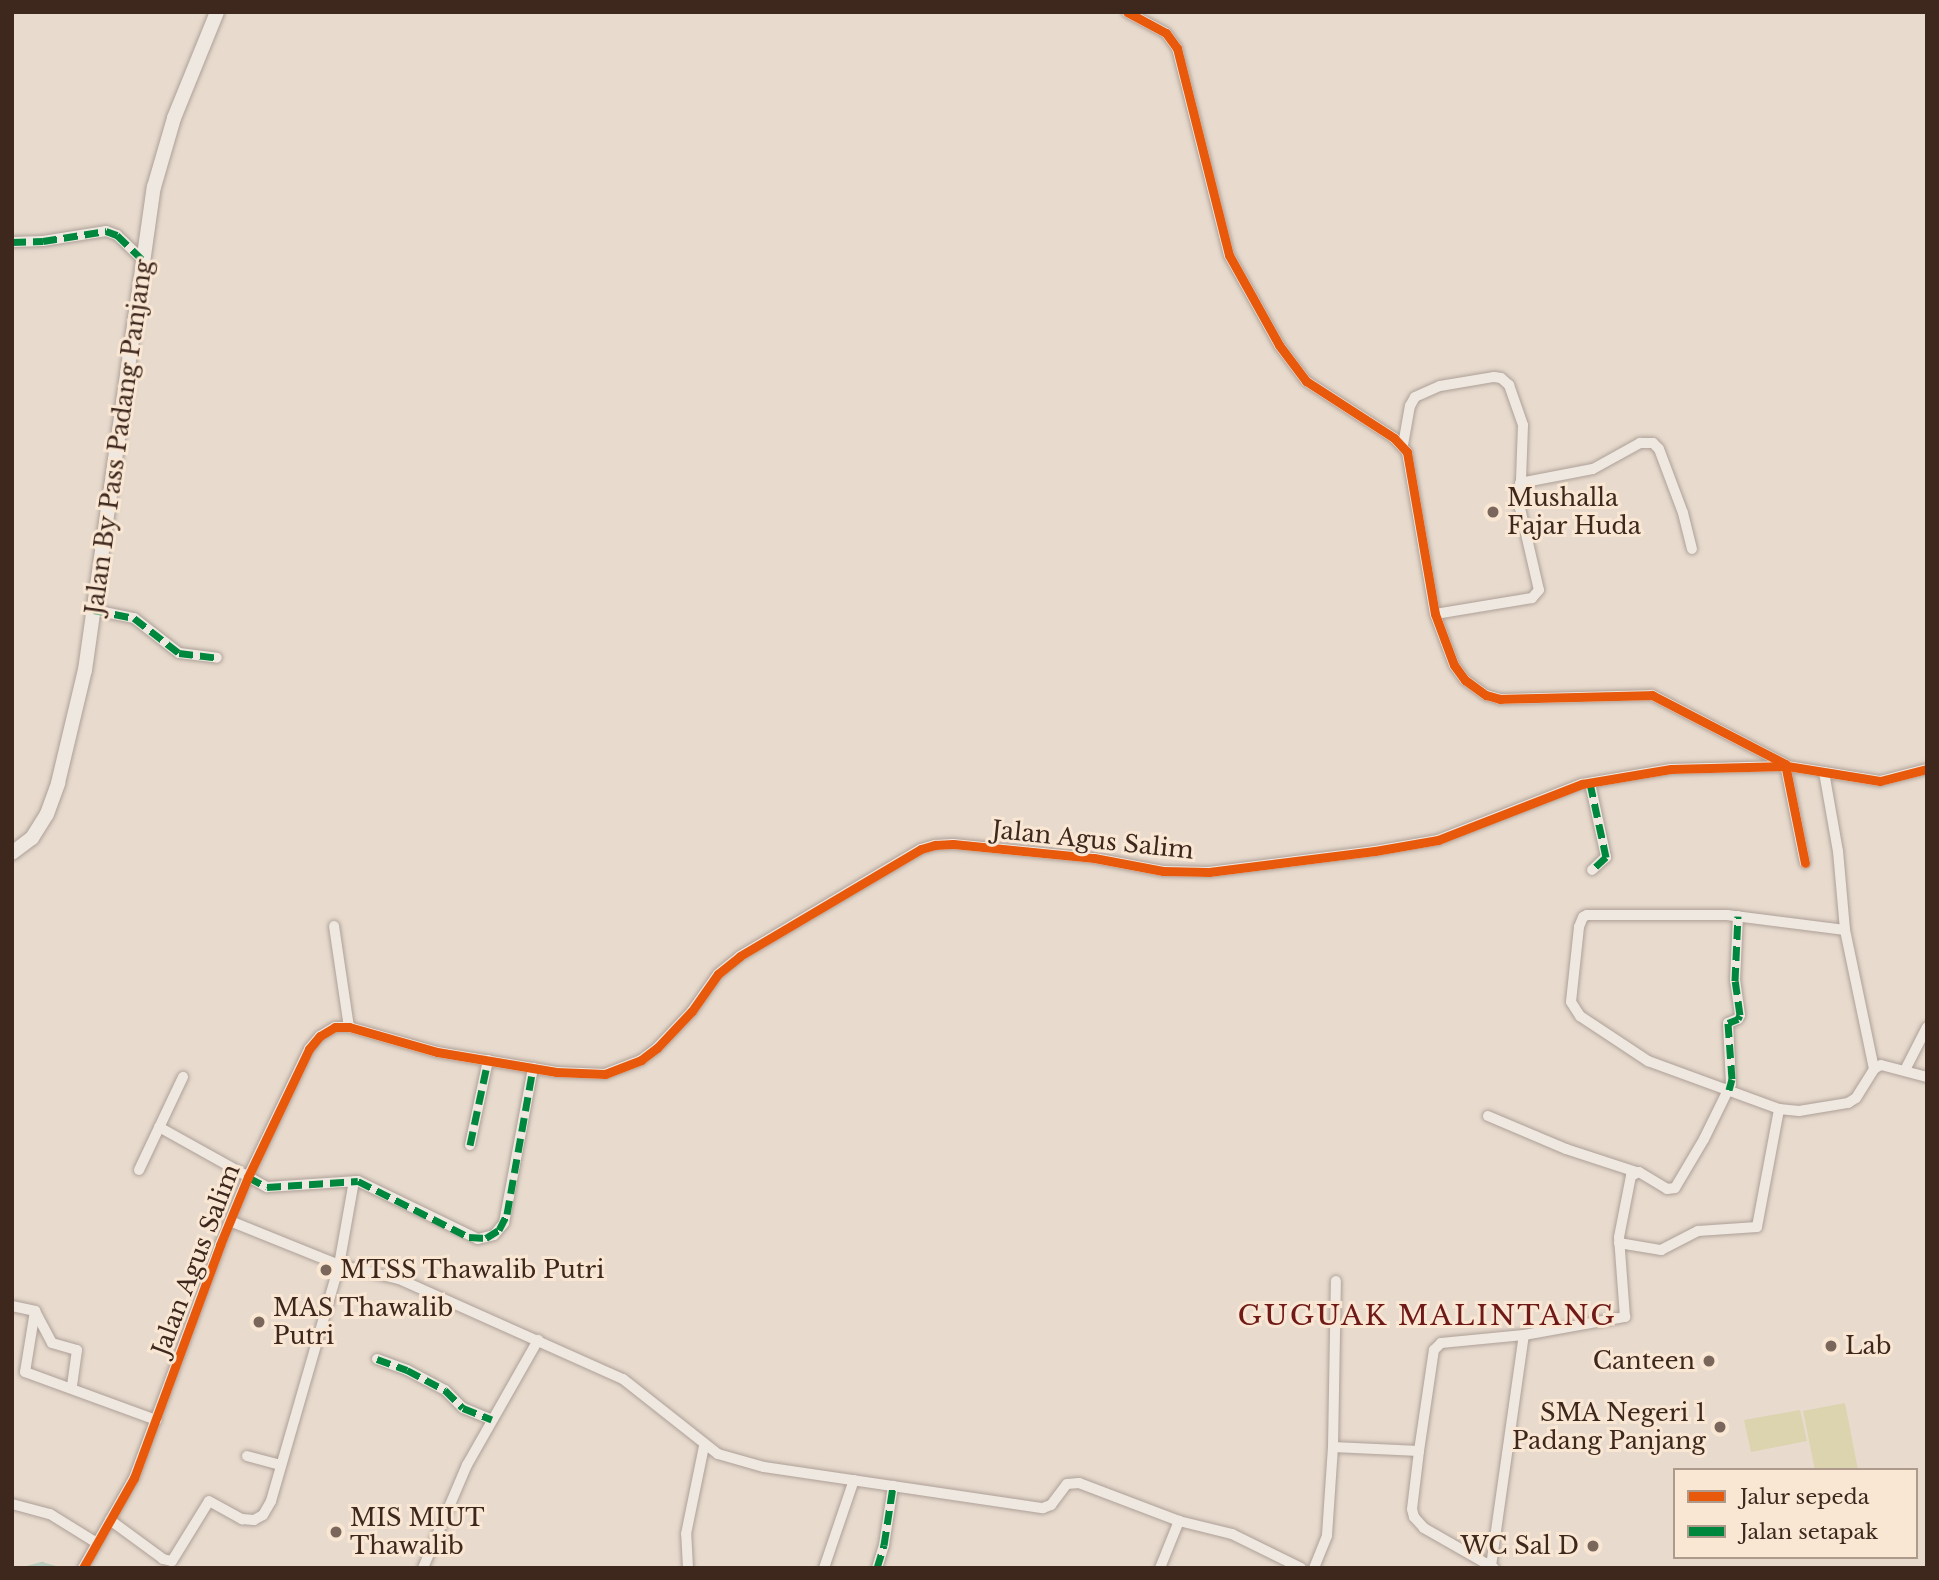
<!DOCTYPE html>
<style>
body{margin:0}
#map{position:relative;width:1939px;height:1580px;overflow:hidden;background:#e8dbce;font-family:"Libre Baskerville",serif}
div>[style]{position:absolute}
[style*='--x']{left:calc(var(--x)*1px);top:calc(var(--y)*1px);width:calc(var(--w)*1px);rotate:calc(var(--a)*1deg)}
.green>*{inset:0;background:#dcd3af}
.stream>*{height:3.5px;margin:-1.75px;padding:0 1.75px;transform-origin:1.75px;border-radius:1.75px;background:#baccbd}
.roads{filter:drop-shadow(0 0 2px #aea097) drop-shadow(0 0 2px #aea097)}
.minor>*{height:10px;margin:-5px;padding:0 5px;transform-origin:5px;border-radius:5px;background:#efe8e1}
.secondary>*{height:14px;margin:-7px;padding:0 7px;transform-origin:7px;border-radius:7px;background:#efe8e1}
.quiet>*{height:7px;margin-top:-3.5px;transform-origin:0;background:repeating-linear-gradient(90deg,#00873e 0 14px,transparent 0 21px)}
.cycleway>*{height:9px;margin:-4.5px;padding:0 4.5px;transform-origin:4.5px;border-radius:4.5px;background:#e8590c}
.dots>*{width:19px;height:19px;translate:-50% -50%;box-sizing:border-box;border:4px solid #f9e7d4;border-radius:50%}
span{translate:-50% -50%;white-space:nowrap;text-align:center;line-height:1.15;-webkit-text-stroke:6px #f9e7d4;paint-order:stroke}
.street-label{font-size:24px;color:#3e271d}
.poi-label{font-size:24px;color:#3e271d}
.left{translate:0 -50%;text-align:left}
.right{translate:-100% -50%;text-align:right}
.quarter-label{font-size:28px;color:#6f1918;letter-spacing:2px}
.frame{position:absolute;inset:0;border:14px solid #3e271d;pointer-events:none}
.legend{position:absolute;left:1673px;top:1468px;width:245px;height:91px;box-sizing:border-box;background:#f9e7d4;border:2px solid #ae9a8b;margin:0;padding:9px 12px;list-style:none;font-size:21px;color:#3e271d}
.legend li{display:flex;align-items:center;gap:14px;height:35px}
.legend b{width:35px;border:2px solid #ae9a8b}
</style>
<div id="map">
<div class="green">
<i style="clip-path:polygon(1845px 1403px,1858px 1470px,1815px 1470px,1803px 1411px)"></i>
<i style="clip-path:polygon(1800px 1410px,1807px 1441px,1751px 1452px,1744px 1420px)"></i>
</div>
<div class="stream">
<i style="--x:27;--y:1568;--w:16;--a:-15"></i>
<i style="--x:42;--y:1564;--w:15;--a:16"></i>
</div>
<div class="roads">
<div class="minor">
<i style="--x:1127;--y:12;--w:44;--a:28.3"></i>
<i style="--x:1166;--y:33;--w:19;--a:54"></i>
<i style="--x:1177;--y:48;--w:213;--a:75.9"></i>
<i style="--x:1229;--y:255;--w:103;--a:60.9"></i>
<i style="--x:1279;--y:345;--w:45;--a:53.1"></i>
<i style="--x:1306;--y:381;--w:105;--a:32.9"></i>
<i style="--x:1394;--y:438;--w:19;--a:47"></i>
<i style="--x:1407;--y:452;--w:164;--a:80.2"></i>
<i style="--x:1435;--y:614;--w:54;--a:69.6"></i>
<i style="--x:1454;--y:665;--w:19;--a:54"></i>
<i style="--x:1465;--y:680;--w:26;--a:36"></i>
<i style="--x:1486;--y:695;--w:15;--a:16"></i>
<i style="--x:1500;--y:699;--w:152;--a:-1.5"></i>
<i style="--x:1652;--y:695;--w:150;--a:27.4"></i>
<i style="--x:1785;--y:764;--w:101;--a:78.6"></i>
<i style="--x:12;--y:242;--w:31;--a:-2"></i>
<i style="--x:43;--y:241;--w:64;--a:-9"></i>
<i style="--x:106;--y:231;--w:12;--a:20"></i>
<i style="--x:117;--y:235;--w:37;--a:44"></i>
<i style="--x:1403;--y:445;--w:40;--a:-80"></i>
<i style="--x:1410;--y:406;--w:10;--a:-61"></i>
<i style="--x:1415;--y:397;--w:27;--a:-24"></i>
<i style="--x:1440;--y:386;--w:55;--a:-9.5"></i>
<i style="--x:1494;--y:377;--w:7;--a:8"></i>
<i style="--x:1501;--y:378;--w:11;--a:41"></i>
<i style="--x:1509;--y:385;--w:42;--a:70.7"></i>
<i style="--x:1523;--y:425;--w:83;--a:92.1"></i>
<i style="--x:1520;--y:508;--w:84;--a:77"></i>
<i style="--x:1539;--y:590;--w:11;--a:131"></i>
<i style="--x:1532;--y:598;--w:98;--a:170.6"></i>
<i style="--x:1520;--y:483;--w:74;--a:-10.9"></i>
<i style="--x:1593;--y:469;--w:54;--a:-29"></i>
<i style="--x:1640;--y:443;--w:13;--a:0"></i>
<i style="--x:1653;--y:443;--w:8;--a:45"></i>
<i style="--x:1659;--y:449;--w:68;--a:69.4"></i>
<i style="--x:1683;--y:513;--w:37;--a:76"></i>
<i style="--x:94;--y:610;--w:41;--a:11.3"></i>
<i style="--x:134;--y:618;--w:57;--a:37.9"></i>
<i style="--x:179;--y:653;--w:38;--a:7"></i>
<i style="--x:1824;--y:772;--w:80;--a:80"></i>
<i style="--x:1838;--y:851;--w:79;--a:84.9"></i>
<i style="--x:1845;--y:930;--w:142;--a:78.2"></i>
<i style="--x:1590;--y:783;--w:76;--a:77.8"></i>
<i style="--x:1606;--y:857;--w:19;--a:137"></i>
<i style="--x:334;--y:926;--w:102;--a:81.6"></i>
<i style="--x:1845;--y:930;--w:119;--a:-172.8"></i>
<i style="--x:1727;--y:915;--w:140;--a:180"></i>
<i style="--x:1587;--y:915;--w:4;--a:153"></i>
<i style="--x:1583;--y:917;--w:11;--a:112"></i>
<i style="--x:1579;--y:927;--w:75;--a:96.1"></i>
<i style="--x:1571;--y:1002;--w:17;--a:57"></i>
<i style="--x:1580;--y:1016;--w:82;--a:33.5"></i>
<i style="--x:1648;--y:1061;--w:140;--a:20.1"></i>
<i style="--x:1779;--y:1109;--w:20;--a:6"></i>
<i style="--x:1799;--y:1111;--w:50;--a:-9.3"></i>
<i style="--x:1848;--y:1103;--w:9;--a:-32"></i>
<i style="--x:1856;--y:1098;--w:34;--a:-58"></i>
<i style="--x:1874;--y:1069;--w:8;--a:-30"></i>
<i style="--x:1881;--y:1065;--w:48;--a:14.6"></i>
<i style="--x:1905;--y:1070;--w:48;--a:-62.9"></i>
<i style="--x:1488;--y:1116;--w:85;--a:22.9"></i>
<i style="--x:1566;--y:1149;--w:74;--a:18.2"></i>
<i style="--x:159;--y:1127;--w:124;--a:29.1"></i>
<i style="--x:267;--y:1187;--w:91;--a:-3.8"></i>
<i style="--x:358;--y:1181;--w:133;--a:25.8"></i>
<i style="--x:478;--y:1239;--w:16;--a:-14"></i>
<i style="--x:494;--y:1235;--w:16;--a:-50"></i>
<i style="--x:504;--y:1223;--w:158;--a:-79.4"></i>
<i style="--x:470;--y:1145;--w:87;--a:-78"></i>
<i style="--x:139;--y:1170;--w:103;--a:-64.7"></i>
<i style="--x:230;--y:1221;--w:118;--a:22"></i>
<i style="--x:339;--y:1265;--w:62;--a:13.1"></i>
<i style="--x:399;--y:1279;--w:245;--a:24.1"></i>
<i style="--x:623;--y:1379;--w:121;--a:38.3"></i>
<i style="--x:718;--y:1454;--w:48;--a:15.8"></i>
<i style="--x:764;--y:1467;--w:282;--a:8.4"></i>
<i style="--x:1043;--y:1508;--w:9;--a:-21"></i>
<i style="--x:1051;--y:1505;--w:26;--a:-53"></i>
<i style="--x:1067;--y:1484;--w:12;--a:-5"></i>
<i style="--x:1079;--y:1483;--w:107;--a:20.8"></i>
<i style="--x:1179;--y:1521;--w:55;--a:13.8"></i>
<i style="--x:1232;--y:1534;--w:77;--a:26.2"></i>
<i style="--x:1619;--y:1243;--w:43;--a:9.5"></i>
<i style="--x:1661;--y:1250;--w:42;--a:-27.2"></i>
<i style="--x:1698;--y:1231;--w:59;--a:-3.9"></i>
<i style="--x:1757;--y:1227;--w:120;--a:-79.4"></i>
<i style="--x:12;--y:1306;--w:24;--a:12"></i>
<i style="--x:35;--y:1311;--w:36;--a:62"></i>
<i style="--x:52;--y:1343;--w:26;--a:16"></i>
<i style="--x:77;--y:1350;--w:37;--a:98"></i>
<i style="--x:35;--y:1311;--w:62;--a:99.3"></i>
<i style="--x:25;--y:1372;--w:140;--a:20.1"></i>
<i style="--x:377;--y:1359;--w:32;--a:20"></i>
<i style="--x:407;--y:1370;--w:43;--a:27.8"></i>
<i style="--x:445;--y:1390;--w:25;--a:45"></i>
<i style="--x:463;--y:1408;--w:31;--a:22"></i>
<i style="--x:1333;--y:1447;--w:86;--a:2.7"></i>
<i style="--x:247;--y:1456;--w:35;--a:15"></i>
<i style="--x:12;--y:1504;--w:39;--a:15"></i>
<i style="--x:50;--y:1514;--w:55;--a:31.7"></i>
<i style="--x:110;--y:1520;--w:66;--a:36.3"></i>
<i style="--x:163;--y:1559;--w:9;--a:13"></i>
<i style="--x:172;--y:1561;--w:70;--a:-58.3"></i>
<i style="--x:209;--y:1501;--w:38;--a:29"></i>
<i style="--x:242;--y:1519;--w:12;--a:5"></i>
<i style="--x:254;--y:1520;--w:10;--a:-29"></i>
<i style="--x:263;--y:1515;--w:16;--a:-60"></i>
<i style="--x:271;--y:1501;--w:246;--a:-73.9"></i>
<i style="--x:339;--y:1265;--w:85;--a:-79.9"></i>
<i style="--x:1491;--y:1566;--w:233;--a:-81.9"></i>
<i style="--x:83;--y:1568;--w:103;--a:-60.5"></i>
<i style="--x:134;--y:1478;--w:248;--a:-69.7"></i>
<i style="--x:220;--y:1245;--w:74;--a:-67.6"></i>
<i style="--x:248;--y:1177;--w:142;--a:-64.5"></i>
<i style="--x:309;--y:1049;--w:17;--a:-50"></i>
<i style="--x:320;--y:1036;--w:17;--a:-31"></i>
<i style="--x:335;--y:1027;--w:14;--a:0"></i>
<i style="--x:349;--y:1027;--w:91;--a:15.9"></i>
<i style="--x:437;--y:1052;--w:121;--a:9.5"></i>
<i style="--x:556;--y:1072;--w:49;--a:2.3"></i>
<i style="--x:605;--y:1074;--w:39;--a:-21"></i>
<i style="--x:641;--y:1060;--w:20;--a:-37"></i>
<i style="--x:657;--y:1048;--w:51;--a:-46.6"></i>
<i style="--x:692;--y:1011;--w:45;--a:-54.9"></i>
<i style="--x:718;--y:974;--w:28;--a:-39"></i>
<i style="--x:740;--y:956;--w:210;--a:-30.6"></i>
<i style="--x:921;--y:849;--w:15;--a:-16"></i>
<i style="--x:935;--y:845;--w:18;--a:-3"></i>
<i style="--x:953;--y:844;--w:142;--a:5.7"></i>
<i style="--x:1094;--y:858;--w:70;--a:10.7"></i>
<i style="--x:1163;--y:871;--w:46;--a:1.2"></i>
<i style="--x:1209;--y:872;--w:167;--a:-7.2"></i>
<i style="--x:1375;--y:851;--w:64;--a:-9.9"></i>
<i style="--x:1438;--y:840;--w:155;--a:-21.3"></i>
<i style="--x:1582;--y:784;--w:90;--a:-9.6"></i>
<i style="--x:1671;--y:769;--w:116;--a:-1.5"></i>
<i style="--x:1787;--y:766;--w:94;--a:9.2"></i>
<i style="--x:1880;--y:781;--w:49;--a:-14.3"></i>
<i style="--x:423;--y:1568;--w:112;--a:-66.9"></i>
<i style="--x:467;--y:1465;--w:144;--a:-60.4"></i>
<i style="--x:688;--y:1568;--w:34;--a:-93"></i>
<i style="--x:686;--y:1534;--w:90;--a:-78.4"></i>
<i style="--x:824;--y:1568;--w:93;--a:-71.2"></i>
<i style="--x:877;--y:1568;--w:24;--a:-73"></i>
<i style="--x:884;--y:1545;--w:60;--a:-81.3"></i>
<i style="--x:1160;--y:1568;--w:51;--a:-68"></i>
<i style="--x:1314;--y:1568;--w:35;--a:-68"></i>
<i style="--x:1327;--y:1535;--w:88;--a:-86.1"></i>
<i style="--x:1333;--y:1447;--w:166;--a:-89"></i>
<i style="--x:1494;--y:1568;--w:81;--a:-150.3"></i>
<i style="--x:1424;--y:1528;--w:15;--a:-132"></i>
<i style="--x:1414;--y:1517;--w:8;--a:-104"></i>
<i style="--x:1412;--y:1509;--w:58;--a:-83.1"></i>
<i style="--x:1419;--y:1451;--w:102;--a:-81.6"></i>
<i style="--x:1434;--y:1350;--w:10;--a:-45"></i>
<i style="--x:1441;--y:1343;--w:83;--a:-5.5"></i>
<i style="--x:1524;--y:1335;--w:103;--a:-10.1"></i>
<i style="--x:1625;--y:1317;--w:80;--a:-94.3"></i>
<i style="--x:1619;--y:1237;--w:62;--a:-78.9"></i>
<i style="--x:1631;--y:1176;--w:9;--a:-27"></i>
<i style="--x:1639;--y:1172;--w:33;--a:31"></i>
<i style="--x:1667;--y:1189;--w:8;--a:-7"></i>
<i style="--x:1675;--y:1188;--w:57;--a:-59.4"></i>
<i style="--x:1704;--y:1139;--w:61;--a:-63.9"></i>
<i style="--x:1731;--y:1084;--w:61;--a:-92.8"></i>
<i style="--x:1728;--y:1023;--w:11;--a:-22"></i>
<i style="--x:1738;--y:1019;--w:4;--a:-63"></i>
<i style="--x:1740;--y:1015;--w:34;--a:-98"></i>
<i style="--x:1735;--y:981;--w:65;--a:-87.4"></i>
</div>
<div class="secondary">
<i style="--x:12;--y:853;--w:25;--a:-37"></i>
<i style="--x:32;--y:838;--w:28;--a:-58"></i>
<i style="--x:47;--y:814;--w:33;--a:-70"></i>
<i style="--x:58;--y:783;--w:116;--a:-76.6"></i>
<i style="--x:85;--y:670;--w:488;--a:-81.9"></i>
<i style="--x:154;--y:187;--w:72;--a:-73.8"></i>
<i style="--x:174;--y:118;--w:114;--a:-67.9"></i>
</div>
</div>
<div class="quiet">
<i style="--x:12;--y:242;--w:31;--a:-2"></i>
<i style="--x:43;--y:241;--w:64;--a:-9"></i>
<i style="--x:106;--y:231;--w:12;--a:20"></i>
<i style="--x:117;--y:235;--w:37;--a:44"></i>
<i style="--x:94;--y:610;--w:41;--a:11.3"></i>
<i style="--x:134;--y:618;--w:57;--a:37.9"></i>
<i style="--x:179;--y:653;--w:38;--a:7"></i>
<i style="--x:1590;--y:783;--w:76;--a:77.8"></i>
<i style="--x:1606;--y:857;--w:19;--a:137"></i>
<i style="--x:1729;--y:1090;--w:11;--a:-75"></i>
<i style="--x:1732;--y:1079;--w:56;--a:-94.1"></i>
<i style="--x:1728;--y:1023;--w:11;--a:-22"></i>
<i style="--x:1738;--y:1019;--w:4;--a:-63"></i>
<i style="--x:1740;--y:1015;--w:34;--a:-98"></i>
<i style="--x:1735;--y:981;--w:65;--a:-87.4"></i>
<i style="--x:470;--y:1145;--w:87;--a:-78"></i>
<i style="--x:248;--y:1177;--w:21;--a:28"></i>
<i style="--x:267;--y:1187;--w:91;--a:-3.8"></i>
<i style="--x:358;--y:1181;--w:124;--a:26.8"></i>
<i style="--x:469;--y:1237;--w:17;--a:3"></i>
<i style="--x:486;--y:1238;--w:15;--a:-32"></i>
<i style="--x:499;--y:1230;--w:18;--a:-63"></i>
<i style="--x:507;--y:1214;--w:148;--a:-79.9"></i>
<i style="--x:377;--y:1359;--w:32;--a:20"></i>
<i style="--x:407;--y:1370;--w:43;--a:27.8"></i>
<i style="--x:445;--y:1390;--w:25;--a:45"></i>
<i style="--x:463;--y:1408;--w:31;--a:22"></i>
<i style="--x:877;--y:1568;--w:24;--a:-73"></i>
<i style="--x:884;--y:1545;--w:60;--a:-81.3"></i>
</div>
<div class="cycleway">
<i style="--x:1127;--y:12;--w:44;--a:28.3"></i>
<i style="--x:1166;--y:33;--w:19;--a:54"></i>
<i style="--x:1177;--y:48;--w:213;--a:75.9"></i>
<i style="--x:1229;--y:255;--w:103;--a:60.9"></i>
<i style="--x:1279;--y:345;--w:45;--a:53.1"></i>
<i style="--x:1306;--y:381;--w:105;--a:32.9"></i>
<i style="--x:1394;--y:438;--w:19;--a:47"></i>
<i style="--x:1407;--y:452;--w:164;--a:80.2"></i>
<i style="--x:1435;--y:614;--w:54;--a:69.6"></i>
<i style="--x:1454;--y:665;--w:19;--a:54"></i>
<i style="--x:1465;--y:680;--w:26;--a:36"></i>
<i style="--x:1486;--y:695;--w:15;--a:16"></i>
<i style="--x:1500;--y:699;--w:152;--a:-1.5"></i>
<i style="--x:1652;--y:695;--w:150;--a:27.4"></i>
<i style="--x:1785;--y:764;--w:101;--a:78.6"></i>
<i style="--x:83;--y:1568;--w:103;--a:-60.5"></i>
<i style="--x:134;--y:1478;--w:248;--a:-69.7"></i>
<i style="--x:220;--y:1245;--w:74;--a:-67.6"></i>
<i style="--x:248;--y:1177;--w:142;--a:-64.5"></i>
<i style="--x:309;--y:1049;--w:17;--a:-50"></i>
<i style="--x:320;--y:1036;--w:17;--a:-31"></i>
<i style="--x:335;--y:1027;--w:14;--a:0"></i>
<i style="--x:349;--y:1027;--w:91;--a:15.9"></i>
<i style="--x:437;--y:1052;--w:121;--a:9.5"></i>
<i style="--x:556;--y:1072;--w:49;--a:2.3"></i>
<i style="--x:605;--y:1074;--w:39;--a:-21"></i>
<i style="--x:641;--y:1060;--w:20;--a:-37"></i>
<i style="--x:657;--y:1048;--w:51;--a:-46.6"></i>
<i style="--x:692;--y:1011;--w:45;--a:-54.9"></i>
<i style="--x:718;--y:974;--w:28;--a:-39"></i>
<i style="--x:740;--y:956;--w:210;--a:-30.6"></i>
<i style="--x:921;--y:849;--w:15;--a:-16"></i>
<i style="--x:935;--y:845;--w:18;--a:-3"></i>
<i style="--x:953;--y:844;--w:142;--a:5.7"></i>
<i style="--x:1094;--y:858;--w:70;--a:10.7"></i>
<i style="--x:1163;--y:871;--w:46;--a:1.2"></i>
<i style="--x:1209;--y:872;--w:167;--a:-7.2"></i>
<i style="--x:1375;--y:851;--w:64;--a:-9.9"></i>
<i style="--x:1438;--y:840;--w:155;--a:-21.3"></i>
<i style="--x:1582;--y:784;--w:90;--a:-9.6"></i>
<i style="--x:1671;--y:769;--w:116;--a:-1.5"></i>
<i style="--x:1787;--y:766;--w:94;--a:9.2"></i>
<i style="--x:1880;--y:781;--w:49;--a:-14.3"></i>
</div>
<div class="dots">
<i style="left:1493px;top:512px;background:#7a665b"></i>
<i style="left:326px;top:1270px;background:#7a665b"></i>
<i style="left:259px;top:1322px;background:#7a665b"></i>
<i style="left:1831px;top:1346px;background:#7a665b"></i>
<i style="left:1709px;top:1361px;background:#7a665b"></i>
<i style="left:1720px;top:1427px;background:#7a665b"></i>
<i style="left:336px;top:1532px;background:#7a665b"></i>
<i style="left:1593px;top:1546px;background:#7a665b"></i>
</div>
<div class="street-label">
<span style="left:119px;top:437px;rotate:-82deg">Jalan By Pass Padang Panjang</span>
<span style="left:1093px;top:840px;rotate:6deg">Jalan Agus Salim</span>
<span style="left:196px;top:1260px;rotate:-69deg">Jalan Agus Salim</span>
</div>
<div class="poi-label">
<span class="left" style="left:1507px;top:512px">Mushalla<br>Fajar Huda</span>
<span class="left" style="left:340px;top:1270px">MTSS Thawalib Putri</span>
<span class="left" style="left:273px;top:1322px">MAS Thawalib<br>Putri</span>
<span class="left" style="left:1845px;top:1346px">Lab</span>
<span class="right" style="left:1695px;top:1361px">Canteen</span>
<span class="right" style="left:1706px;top:1427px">SMA Negeri 1<br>Padang Panjang</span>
<span class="left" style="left:350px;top:1532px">MIS MIUT<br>Thawalib</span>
<span class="right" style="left:1579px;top:1546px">WC Sal D</span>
</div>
<div class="quarter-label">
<span style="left:1427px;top:1316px">GUGUAK MALINTANG</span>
</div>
<div class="frame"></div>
<ul class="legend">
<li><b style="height:9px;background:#e8590c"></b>Jalur sepeda</li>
<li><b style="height:9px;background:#00873e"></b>Jalan setapak</li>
</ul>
</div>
